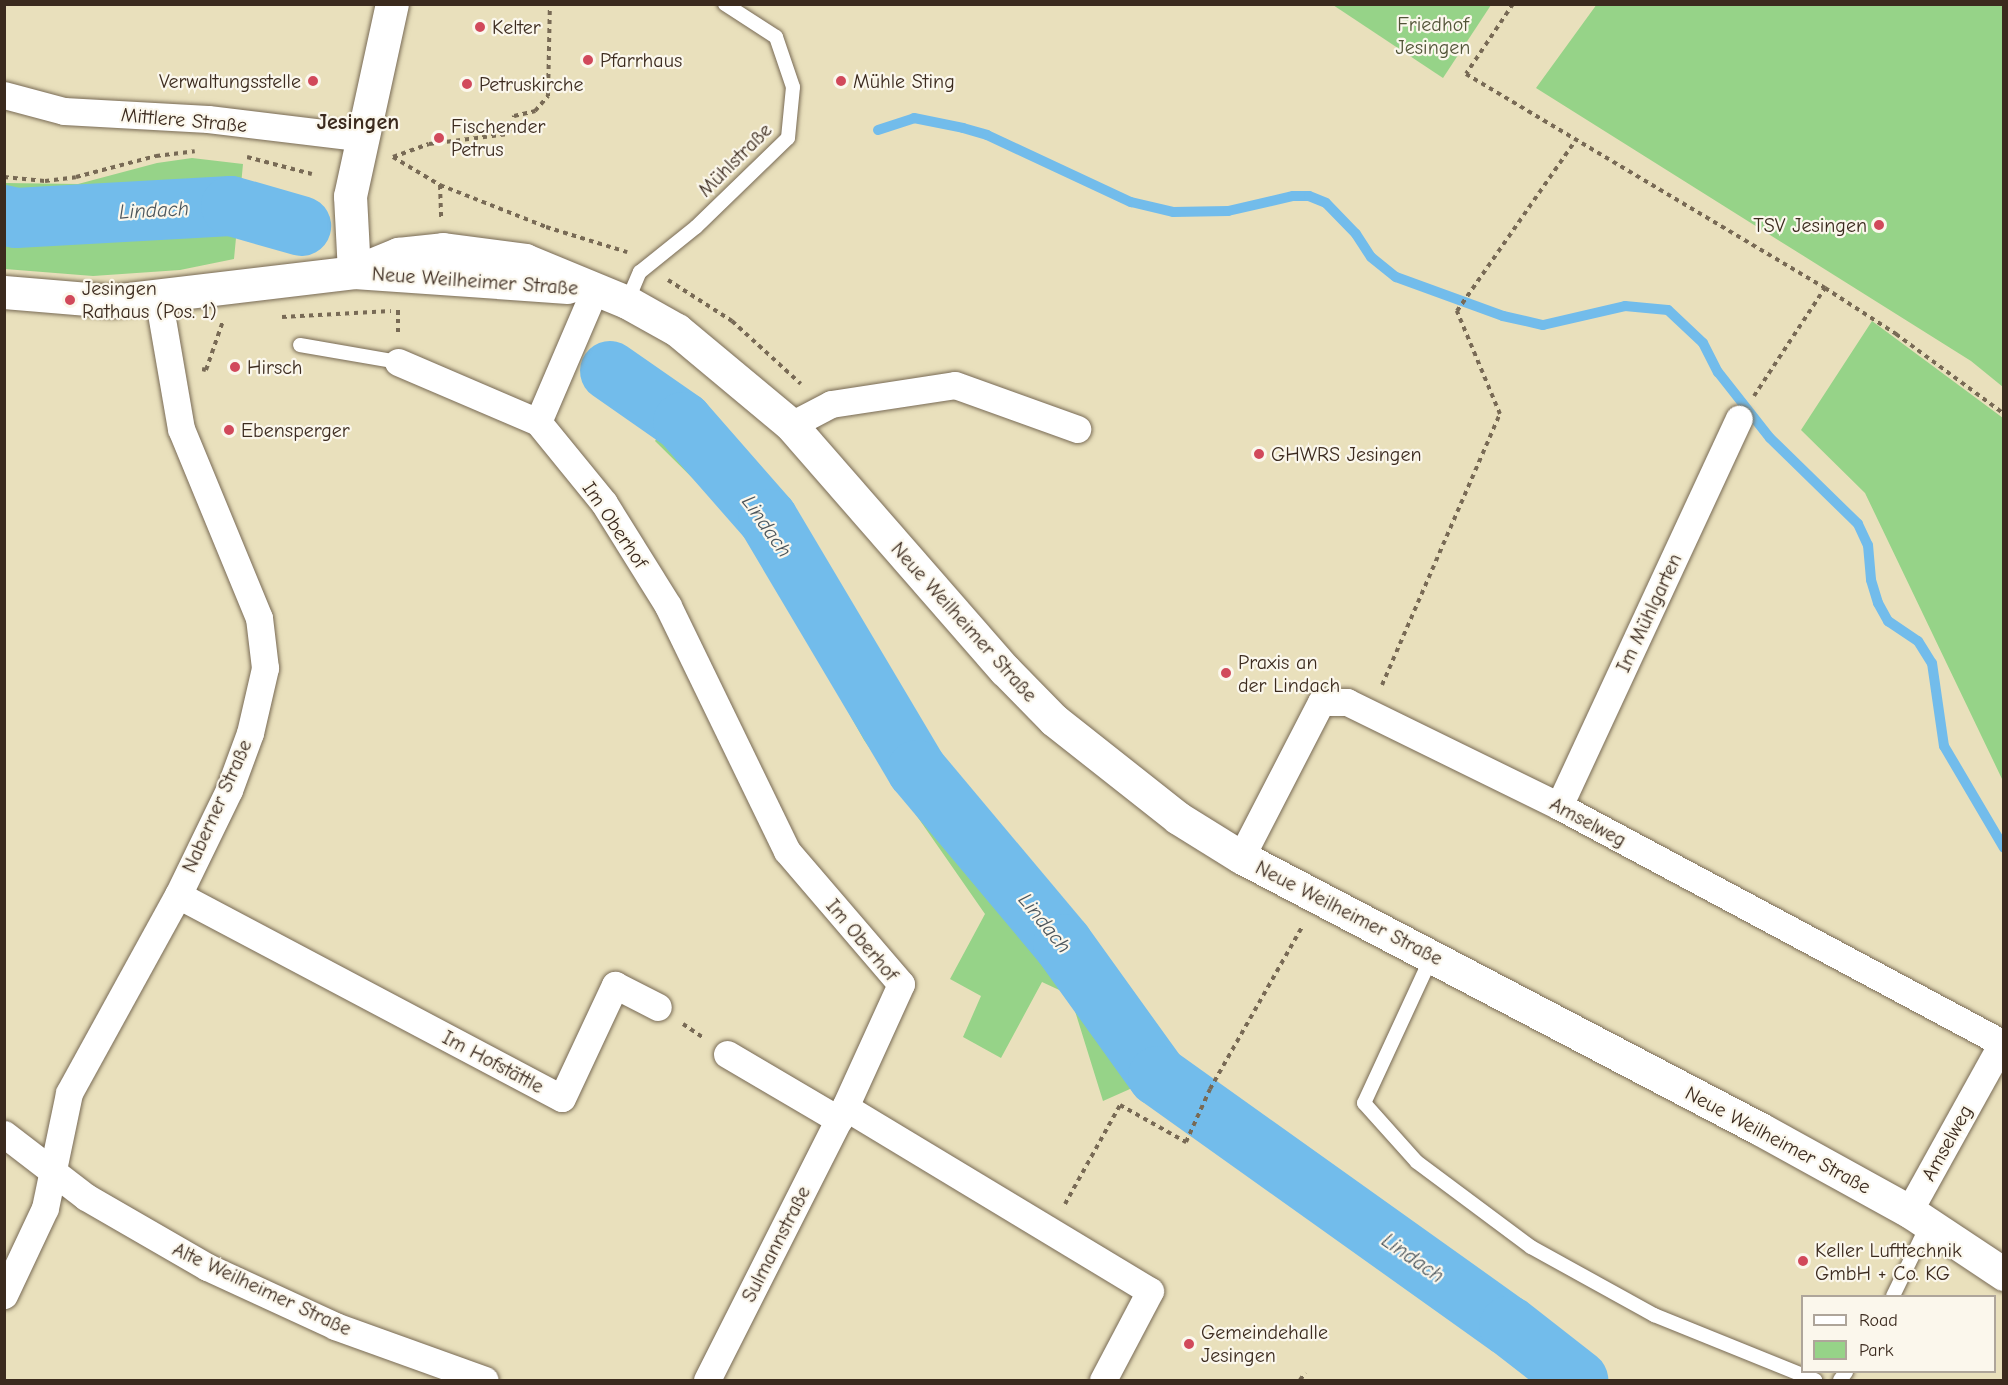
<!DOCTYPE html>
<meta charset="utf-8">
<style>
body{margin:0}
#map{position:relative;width:2008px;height:1385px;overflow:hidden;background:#e9e0bc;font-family:"Comic Neue",sans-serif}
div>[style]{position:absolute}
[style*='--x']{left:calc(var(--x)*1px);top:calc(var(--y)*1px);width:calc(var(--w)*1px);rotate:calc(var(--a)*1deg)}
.green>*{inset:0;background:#96d388}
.stream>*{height:10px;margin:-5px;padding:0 5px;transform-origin:5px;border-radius:5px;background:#72bceb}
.river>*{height:60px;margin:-30px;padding:0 30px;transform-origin:30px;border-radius:30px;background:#72bceb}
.path>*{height:4px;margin-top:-2px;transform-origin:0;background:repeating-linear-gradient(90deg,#786a55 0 4.5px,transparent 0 9px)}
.roads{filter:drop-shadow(0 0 2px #786a55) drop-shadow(0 0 2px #786a55)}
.lane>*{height:14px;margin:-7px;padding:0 7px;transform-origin:7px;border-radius:7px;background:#fff}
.street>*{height:27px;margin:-13.5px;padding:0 13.5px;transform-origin:13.5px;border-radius:13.5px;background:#fff}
.secondary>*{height:33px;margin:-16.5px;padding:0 16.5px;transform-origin:16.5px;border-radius:16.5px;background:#fff}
.dots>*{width:16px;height:16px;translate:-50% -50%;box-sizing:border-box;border:3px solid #fbf7ec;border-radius:50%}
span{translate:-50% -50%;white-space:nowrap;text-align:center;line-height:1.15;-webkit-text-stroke:4.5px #fbf7ec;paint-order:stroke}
.park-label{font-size:20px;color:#525438}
.poi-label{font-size:20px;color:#3b2a1e}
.left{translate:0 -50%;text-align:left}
.right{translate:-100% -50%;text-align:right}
.street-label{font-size:20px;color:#3b2a1e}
.water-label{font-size:21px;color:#4c565c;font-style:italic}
.quarter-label{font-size:22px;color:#3b2a1e;font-weight:700}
.frame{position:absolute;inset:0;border:6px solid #3b2a1e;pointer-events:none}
.legend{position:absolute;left:1801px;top:1295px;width:195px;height:78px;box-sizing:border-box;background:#fbf7ec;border:2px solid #aea59a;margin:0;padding:8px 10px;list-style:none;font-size:18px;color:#3b2a1e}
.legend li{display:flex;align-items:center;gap:12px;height:30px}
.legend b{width:30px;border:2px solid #aea59a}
</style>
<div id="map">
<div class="green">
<i style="clip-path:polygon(1597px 4px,2003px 5px,2003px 387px,1971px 361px,1536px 88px)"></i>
<i style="clip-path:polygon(1333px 5px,1491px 5px,1443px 78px)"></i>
<i style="clip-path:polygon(192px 158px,243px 164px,234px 259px,180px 270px,93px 276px,5px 269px,5px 183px,78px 184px,157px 163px)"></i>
<i style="clip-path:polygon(1872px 321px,2003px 418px,2003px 781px,1865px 493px,1801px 430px)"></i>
<i style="clip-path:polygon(667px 421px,762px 525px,912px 775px,1056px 950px,1148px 1081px,1103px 1101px,1070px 995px,1042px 982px,1001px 1058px,963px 1037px,981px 996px,950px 979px,985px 914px,864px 740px,748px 533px,655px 441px)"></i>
</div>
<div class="stream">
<i style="--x:878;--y:130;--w:38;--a:-18"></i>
<i style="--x:914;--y:118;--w:50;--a:11.5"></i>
<i style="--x:963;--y:128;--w:25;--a:16"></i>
<i style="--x:987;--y:135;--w:159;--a:25"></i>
<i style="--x:1131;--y:202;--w:43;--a:13.4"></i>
<i style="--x:1173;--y:212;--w:55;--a:-1"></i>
<i style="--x:1228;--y:211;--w:67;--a:-13"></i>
<i style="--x:1293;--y:196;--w:16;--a:0"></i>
<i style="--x:1309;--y:196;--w:18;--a:22"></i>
<i style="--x:1326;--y:203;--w:43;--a:45.9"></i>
<i style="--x:1356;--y:234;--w:27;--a:57"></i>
<i style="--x:1371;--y:257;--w:32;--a:39"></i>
<i style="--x:1396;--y:277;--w:114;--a:20"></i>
<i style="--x:1503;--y:316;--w:41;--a:12.7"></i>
<i style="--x:1543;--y:325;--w:84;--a:-13"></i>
<i style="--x:1625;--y:306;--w:43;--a:5.3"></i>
<i style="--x:1668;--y:310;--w:48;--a:43.3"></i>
<i style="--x:1703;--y:343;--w:33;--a:63"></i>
<i style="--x:1718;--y:372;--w:84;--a:51.8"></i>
<i style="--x:1770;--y:438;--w:123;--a:44.3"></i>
<i style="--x:1858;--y:524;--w:23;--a:65"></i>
<i style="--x:1868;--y:545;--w:35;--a:85"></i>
<i style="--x:1871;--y:580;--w:24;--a:73"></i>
<i style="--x:1878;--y:603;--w:21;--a:61"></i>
<i style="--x:1888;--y:621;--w:36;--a:34"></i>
<i style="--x:1918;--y:641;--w:26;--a:58"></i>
<i style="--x:1932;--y:663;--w:84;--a:81.8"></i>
<i style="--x:1944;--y:746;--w:118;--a:59.5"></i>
</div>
<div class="river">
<i style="--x:4;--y:215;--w:12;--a:14"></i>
<i style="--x:16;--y:218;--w:215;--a:-3.2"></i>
<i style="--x:231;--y:206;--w:73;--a:15.9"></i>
<i style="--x:610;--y:371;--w:89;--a:34.9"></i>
<i style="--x:683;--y:422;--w:129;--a:48.8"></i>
<i style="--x:768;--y:519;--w:292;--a:59.3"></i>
<i style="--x:917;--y:770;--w:227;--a:50"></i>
<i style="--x:1063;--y:944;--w:163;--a:54.3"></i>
<i style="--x:1158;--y:1076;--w:431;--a:35.5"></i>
<i style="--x:1509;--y:1326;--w:88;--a:38"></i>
</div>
<div class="path">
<i style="--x:1513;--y:4;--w:84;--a:123.9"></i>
<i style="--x:1466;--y:74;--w:418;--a:30.8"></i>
<i style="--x:1825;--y:288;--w:85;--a:32.9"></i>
<i style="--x:1896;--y:334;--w:134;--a:36.5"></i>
<i style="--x:247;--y:157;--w:67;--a:14.7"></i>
<i style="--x:393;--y:157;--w:55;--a:30.8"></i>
<i style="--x:440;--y:185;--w:114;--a:21.6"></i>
<i style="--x:546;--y:227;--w:85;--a:17.2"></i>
<i style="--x:393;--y:157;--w:38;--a:-20"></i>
<i style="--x:429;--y:144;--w:80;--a:-7.2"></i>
<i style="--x:508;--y:134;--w:19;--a:-72"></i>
<i style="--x:514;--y:116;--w:22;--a:-13"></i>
<i style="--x:535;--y:111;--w:20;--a:-49"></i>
<i style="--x:548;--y:96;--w:92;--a:-88.8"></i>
<i style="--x:4;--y:177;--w:41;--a:5.6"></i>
<i style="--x:45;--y:181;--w:31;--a:-7"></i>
<i style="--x:76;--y:177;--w:83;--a:-14.7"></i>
<i style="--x:156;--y:156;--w:39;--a:-7"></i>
<i style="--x:440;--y:185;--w:32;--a:88"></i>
<i style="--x:668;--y:280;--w:76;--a:32.6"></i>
<i style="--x:732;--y:321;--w:93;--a:42.4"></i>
<i style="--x:398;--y:310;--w:23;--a:90"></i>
<i style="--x:282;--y:317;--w:109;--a:-3.2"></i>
<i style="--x:202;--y:369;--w:4;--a:14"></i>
<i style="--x:206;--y:370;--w:52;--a:-70.9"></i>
<i style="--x:1754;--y:396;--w:129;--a:-56.7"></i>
<i style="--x:1382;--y:685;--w:296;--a:-66.5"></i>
<i style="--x:1500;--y:414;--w:112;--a:-112.7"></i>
<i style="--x:1457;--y:311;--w:208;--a:-55.2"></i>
<i style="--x:683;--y:1024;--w:23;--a:34"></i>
<i style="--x:1065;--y:1204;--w:113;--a:-60.9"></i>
<i style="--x:1120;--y:1105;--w:76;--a:29.3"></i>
<i style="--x:1186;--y:1142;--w:58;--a:-65.6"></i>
<i style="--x:1210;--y:1089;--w:186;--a:-60.4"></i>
<i style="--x:1300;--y:1380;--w:9;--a:-54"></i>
</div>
<div class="roads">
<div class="lane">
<i style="--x:627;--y:302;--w:33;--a:-67"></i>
<i style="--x:640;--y:272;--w:72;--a:-38.8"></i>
<i style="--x:696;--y:227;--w:128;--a:-44.1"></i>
<i style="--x:788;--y:138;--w:51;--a:-84.4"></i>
<i style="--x:793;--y:87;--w:53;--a:-108.8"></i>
<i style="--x:776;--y:37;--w:61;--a:-147.1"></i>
<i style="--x:300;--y:345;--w:99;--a:9.8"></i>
<i style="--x:1432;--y:956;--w:162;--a:114.8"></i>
<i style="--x:1364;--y:1103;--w:79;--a:48.1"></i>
<i style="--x:1417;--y:1162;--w:142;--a:36.7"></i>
<i style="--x:1531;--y:1247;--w:141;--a:28.9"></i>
<i style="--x:1654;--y:1315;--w:174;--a:22"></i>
<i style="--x:1893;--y:1296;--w:80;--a:-64.1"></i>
<i style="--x:1840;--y:1380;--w:10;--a:-53"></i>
</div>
<div class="street">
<i style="--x:4;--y:95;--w:62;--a:14.9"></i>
<i style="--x:64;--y:111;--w:144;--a:3.2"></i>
<i style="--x:208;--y:119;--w:157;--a:6.9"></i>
<i style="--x:398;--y:362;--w:152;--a:23.2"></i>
<i style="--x:538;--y:422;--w:104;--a:50.8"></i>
<i style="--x:604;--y:503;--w:121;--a:58.1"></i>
<i style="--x:668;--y:606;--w:272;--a:64.1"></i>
<i style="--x:787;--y:851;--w:175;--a:49.4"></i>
<i style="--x:901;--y:984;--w:135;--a:114.5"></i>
<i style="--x:845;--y:1107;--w:356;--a:31.1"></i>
<i style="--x:1150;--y:1291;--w:101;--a:117.8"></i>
<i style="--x:538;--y:422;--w:145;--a:-66.8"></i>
<i style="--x:791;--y:425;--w:45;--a:-27.7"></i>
<i style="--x:831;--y:404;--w:125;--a:-8.7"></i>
<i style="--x:955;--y:385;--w:130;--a:19.8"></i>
<i style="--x:1559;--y:806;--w:427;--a:-65.1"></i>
<i style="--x:1241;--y:857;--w:174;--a:-62.7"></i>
<i style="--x:1321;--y:702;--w:26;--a:0"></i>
<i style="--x:1347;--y:702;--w:236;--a:26.1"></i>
<i style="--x:1559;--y:806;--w:505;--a:28.14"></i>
<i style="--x:178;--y:895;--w:434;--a:27.9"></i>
<i style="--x:562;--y:1098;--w:125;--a:-64.9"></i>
<i style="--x:615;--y:985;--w:48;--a:27.1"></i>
<i style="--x:727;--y:1054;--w:130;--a:30.5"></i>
<i style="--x:4;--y:1134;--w:103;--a:37.5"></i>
<i style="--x:86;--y:1197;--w:140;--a:30"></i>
<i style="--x:207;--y:1267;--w:141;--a:24.7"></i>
<i style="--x:335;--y:1326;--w:159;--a:19.8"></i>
<i style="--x:1909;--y:1211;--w:192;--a:-61"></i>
<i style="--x:4;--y:1295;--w:96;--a:-64.8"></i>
<i style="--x:45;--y:1208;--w:117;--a:-78.2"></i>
<i style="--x:69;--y:1093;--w:226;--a:-61.2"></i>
<i style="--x:178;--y:895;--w:117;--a:-64.1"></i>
<i style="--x:229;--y:790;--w:61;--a:-69.8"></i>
<i style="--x:250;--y:733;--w:67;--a:-77"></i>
<i style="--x:265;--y:668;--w:50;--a:-96.8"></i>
<i style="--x:259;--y:618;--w:204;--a:-112.4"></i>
<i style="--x:181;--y:429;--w:135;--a:-99.8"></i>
<i style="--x:707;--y:1380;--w:306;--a:-63.2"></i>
</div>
<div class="secondary">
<i style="--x:354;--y:272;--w:48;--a:-22.2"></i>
<i style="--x:398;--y:254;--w:45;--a:-6.3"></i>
<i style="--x:443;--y:249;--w:83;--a:7.6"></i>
<i style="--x:525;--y:260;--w:110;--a:22.4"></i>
<i style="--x:627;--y:302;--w:57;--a:29.2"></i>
<i style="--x:677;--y:330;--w:148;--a:39.8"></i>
<i style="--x:791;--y:425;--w:325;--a:48.9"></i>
<i style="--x:1005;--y:670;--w:70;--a:45.6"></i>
<i style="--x:1054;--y:720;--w:158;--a:38.3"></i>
<i style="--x:1178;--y:818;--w:74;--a:31.8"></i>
<i style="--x:1241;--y:857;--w:588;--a:27.65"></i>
<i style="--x:1762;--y:1130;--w:168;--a:28.9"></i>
<i style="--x:1909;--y:1211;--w:114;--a:33.6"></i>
<i style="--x:354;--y:272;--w:76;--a:-93"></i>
<i style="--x:350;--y:196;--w:197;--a:-77.7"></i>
<i style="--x:4;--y:292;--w:108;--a:4.8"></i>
<i style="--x:112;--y:301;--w:244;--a:-6.8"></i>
<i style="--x:354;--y:272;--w:214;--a:4"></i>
</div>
</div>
<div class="dots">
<i style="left:480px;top:27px;background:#d1495b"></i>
<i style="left:588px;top:60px;background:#d1495b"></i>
<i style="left:313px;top:81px;background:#d1495b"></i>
<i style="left:841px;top:81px;background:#d1495b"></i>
<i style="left:467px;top:84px;background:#d1495b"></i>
<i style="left:439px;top:138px;background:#d1495b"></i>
<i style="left:1879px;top:225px;background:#d1495b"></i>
<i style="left:70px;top:300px;background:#d1495b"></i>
<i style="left:235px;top:367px;background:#d1495b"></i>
<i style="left:229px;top:430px;background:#d1495b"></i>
<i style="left:1259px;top:454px;background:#d1495b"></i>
<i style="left:1226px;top:673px;background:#d1495b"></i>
<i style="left:1803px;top:1261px;background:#d1495b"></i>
<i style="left:1189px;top:1344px;background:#d1495b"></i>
</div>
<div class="park-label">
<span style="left:1433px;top:36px">Friedhof<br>Jesingen</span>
</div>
<div class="poi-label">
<span class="left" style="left:492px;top:27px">Kelter</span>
<span class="left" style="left:600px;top:60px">Pfarrhaus</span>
<span class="right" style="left:301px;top:81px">Verwaltungsstelle</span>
<span class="left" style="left:853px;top:81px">Mühle Sting</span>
<span class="left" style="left:479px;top:84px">Petruskirche</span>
<span class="left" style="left:451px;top:138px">Fischender<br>Petrus</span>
<span class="right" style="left:1867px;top:225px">TSV Jesingen</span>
<span class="left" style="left:82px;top:300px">Jesingen<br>Rathaus (Pos. 1)</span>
<span class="left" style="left:247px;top:367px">Hirsch</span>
<span class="left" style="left:241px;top:430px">Ebensperger</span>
<span class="left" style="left:1271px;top:454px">GHWRS Jesingen</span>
<span class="left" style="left:1238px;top:674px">Praxis an<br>der Lindach</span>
<span class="left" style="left:1815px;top:1262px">Keller Lufttechnik<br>GmbH + Co. KG</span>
<span class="left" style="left:1201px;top:1344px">Gemeindehalle<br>Jesingen</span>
</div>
<div class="street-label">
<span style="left:184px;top:120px;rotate:5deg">Mittlere Straße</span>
<span style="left:735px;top:160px;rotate:-45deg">Mühlstraße</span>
<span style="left:475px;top:281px;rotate:4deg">Neue Weilheimer Straße</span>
<span style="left:615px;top:525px;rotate:56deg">Im Oberhof</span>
<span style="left:1649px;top:613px;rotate:-65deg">Im Mühlgarten</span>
<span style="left:964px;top:622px;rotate:48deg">Neue Weilheimer Straße</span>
<span style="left:217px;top:806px;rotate:-66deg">Naberner Straße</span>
<span style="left:1588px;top:822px;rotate:28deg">Amselweg</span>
<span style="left:1349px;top:913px;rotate:27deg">Neue Weilheimer Straße</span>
<span style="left:862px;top:940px;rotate:50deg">Im Oberhof</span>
<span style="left:493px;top:1062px;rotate:28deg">Im Hofstättle</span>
<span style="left:1778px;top:1140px;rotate:28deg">Neue Weilheimer Straße</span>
<span style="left:1947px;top:1143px;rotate:-61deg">Amselweg</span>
<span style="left:776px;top:1244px;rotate:-63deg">Sulmannstraße</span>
<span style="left:262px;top:1289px;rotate:25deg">Alte Weilheimer Straße</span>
</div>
<div class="water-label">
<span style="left:154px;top:210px;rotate:-3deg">Lindach</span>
<span style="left:767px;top:526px;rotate:55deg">Lindach</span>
<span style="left:1045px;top:923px;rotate:51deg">Lindach</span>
<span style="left:1413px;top:1258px;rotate:35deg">Lindach</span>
</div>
<div class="quarter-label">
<span style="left:358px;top:123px">Jesingen</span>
</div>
<div class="frame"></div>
<ul class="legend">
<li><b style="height:8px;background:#fff"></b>Road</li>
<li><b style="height:16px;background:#96d388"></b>Park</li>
</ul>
</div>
